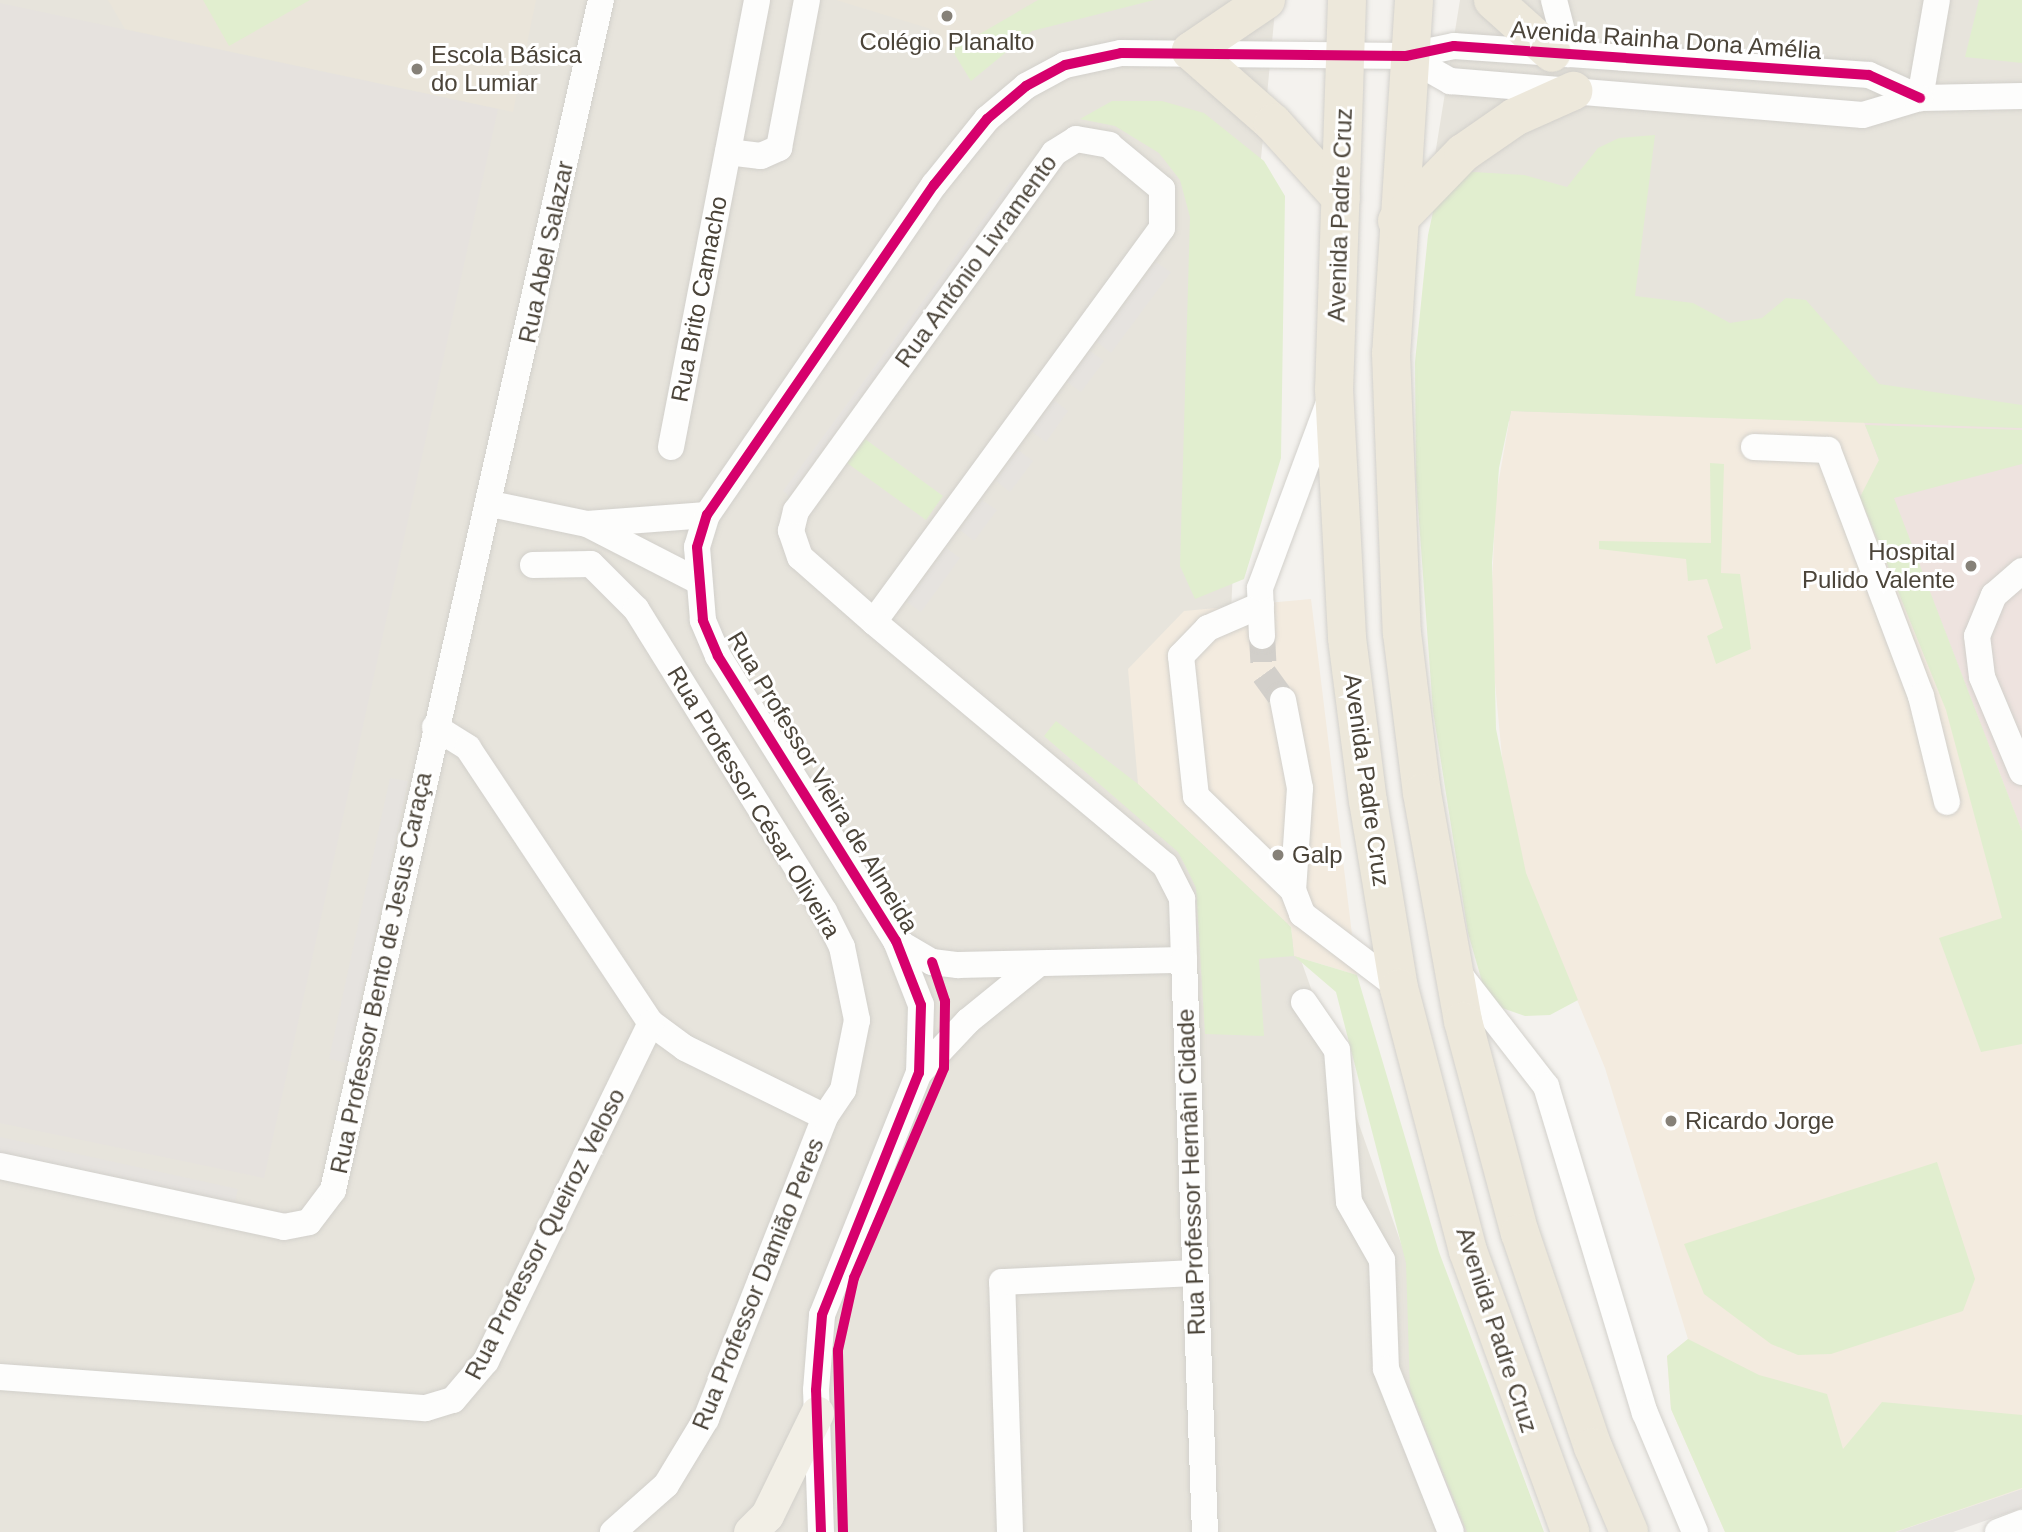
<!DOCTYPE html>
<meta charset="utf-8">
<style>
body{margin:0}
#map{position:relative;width:2022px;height:1532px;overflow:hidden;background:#f4f2ee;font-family:Helvetica,sans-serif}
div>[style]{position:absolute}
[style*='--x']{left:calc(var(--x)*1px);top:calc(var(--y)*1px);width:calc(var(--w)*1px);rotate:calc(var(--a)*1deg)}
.residential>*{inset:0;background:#e7e4dc}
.commercial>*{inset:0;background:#f3ebdf}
.industrial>*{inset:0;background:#e6e2de}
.education>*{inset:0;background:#eae5da}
.medical>*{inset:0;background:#eee3df}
.green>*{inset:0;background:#e1eecf}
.parking>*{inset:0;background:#e6e3df}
.minor-tunnel>*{height:26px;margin-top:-13px;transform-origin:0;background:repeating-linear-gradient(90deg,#d2cfca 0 26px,transparent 0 39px)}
.roads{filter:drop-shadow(0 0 2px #d2d0cb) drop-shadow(0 0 2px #d2d0cb)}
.minor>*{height:26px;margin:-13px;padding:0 13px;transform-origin:13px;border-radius:13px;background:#fdfdfc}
.major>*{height:33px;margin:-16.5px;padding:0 16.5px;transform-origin:16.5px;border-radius:16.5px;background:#f2efe6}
.highway>*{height:38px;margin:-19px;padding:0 19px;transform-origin:19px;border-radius:19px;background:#ede8db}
.cycleway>*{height:10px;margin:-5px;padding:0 5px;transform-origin:5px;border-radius:5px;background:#d6006c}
.dots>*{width:19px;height:19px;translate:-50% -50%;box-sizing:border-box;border:4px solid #fff;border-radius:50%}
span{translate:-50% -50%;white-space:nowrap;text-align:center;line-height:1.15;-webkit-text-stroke:6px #fff;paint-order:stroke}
.street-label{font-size:24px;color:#4b4439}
.poi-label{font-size:24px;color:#4b4439}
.left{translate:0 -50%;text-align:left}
.right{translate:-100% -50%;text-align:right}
</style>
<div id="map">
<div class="residential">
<i style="clip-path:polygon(0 0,1276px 0,1243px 349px,1225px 745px,1503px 1532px,0 1532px)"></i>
<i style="clip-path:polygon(1460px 0,2022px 0,2022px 831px,1864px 422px,1437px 421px,1435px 155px)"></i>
</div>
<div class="commercial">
<i style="clip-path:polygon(1511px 411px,1864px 422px,2022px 831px,2022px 1489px,1896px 1532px,1725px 1532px,1671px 1409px,1667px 1356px,1688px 1339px,1605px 1068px,1525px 873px,1506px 799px,1490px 630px,1496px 496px)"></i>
<i style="clip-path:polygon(1311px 599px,1357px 975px,1294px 956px,1291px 927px,1138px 784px,1128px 669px,1184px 611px)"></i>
</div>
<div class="industrial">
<i style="clip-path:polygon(0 3px,498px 109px,264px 1178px,0 1123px)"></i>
</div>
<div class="education">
<i style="clip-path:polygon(108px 0,536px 0,513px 112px,125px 29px)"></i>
<i style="clip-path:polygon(836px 0,1038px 0,948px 53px,931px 29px)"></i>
</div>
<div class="medical">
<i style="clip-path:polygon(1864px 422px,2022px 428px,2022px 831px,1946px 633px)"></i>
</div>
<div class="green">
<i style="clip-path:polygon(203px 0,310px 0,229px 46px)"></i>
<i style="clip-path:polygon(1038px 0,1154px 0,1032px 31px,971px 81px,952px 50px)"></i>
<i style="clip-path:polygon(1979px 0,2022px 0,2022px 63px,1965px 57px)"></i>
<i style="clip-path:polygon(1112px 101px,1162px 101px,1204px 113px,1264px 161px,1285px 196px,1281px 458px,1244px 579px,1195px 599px,1180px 566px,1190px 217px,1180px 180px,1159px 153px,1115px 126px,1080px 119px)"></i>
<i style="clip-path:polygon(1655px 135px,1635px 296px,1693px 303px,1730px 323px,1762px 318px,1786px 298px,1806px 300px,1879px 384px,2022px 405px,2022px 428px,1511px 411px,1499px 468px,1492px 563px,1496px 729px,1526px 873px,1578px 1000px,1550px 1015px,1525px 1016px,1502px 1008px,1485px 992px,1468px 933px,1433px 711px,1416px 480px,1415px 362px,1428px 235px,1436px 198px,1457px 171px,1524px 175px,1567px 187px,1598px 148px,1619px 138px)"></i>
<i style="clip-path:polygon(1865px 425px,2022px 430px,2022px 464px,1894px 498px,2022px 831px,2022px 1044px,1981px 1052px,1939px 938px,2002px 918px,1946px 710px,1860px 497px,1879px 460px)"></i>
<i style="clip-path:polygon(865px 439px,943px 496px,926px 520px,847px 463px)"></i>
<i style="clip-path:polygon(1710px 463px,1724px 464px,1721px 573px,1740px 574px,1751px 649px,1716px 664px,1707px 636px,1723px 628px,1707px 579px,1688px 581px,1686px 559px,1599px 549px,1599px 541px,1711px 543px)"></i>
<i style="clip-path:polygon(1056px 721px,1138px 784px,1291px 927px,1294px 956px,1357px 975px,1439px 1252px,1544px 1532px,1467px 1532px,1410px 1390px,1406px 1263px,1336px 992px,1294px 956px,1259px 959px,1264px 1036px,1205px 1034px,1196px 888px,1187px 869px,1178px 852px,1044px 736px)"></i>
<i style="clip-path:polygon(1937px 1162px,1975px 1279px,1963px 1311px,1831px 1354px,1798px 1355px,1771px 1344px,1704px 1294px,1684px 1244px)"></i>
<i style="clip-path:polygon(1688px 1339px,1759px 1375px,1827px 1394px,1843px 1449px,1882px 1402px,2022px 1415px,2022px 1488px,1895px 1532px,1725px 1532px,1671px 1409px,1667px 1356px)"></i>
</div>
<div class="parking">
<i style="clip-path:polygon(1011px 181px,1016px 185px,789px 496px,783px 491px)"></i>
<i style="clip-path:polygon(1156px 262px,1171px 272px,1111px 353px,1097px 342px)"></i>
<i style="clip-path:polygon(1090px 351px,1104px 361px,1081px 392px,1067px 382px)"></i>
<i style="clip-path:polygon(1054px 400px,1068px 411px,1046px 442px,1031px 431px)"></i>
<i style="clip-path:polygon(1018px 450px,1033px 461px,1010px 492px,996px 481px)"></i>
<i style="clip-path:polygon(982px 500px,997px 510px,974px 541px,960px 530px)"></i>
<i style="clip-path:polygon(946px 548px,960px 558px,921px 612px,907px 602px)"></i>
<i style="clip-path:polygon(390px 778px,408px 781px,347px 1063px,329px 1059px)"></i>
<i style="clip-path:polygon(0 1137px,238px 1189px,234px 1205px,0 1154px)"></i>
<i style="clip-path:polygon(2022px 1489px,2022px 1508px,1953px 1532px,1896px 1532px)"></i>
</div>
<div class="minor-tunnel">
<i style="--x:1262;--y:636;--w:38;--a:87"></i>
<i style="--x:1264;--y:674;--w:32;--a:54"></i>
</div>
<div class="roads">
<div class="minor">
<i style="--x:1554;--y:0;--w:56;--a:75.5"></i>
<i style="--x:1406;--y:56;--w:51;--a:29.6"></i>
<i style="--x:1450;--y:81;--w:414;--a:4.7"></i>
<i style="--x:1863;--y:115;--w:59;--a:-16.6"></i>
<i style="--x:1920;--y:98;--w:102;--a:-1.1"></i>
<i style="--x:1920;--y:98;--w:99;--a:-80.2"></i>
<i style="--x:728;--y:152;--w:33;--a:7"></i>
<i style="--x:761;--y:156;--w:20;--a:-24"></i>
<i style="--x:779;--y:148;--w:151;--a:-79.3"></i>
<i style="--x:671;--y:447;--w:455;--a:-79.1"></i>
<i style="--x:1754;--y:447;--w:74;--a:2.3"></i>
<i style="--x:1828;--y:450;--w:263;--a:69.3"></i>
<i style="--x:1921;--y:696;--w:109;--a:76.2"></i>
<i style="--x:491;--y:504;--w:98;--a:11.8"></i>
<i style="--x:587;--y:524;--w:123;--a:27.2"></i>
<i style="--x:587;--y:524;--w:120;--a:-4.3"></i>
<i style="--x:533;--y:565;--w:58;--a:-1"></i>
<i style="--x:591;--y:564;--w:64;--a:45"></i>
<i style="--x:636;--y:609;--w:356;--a:58.1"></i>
<i style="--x:824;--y:911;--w:40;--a:63.4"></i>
<i style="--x:842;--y:947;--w:75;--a:78.4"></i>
<i style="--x:857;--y:1020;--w:71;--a:101.3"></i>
<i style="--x:843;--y:1090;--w:32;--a:124"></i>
<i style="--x:825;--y:1117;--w:325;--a:111.5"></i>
<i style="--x:706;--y:1419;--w:77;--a:121.2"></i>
<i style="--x:666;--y:1485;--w:71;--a:138.4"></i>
<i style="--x:2022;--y:571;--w:37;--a:139"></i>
<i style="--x:1994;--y:595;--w:44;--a:112.5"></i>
<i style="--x:1977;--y:636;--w:41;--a:83"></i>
<i style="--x:1982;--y:677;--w:103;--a:67.2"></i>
<i style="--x:1261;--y:605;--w:58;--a:156.5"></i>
<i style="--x:1208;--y:628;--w:39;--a:134"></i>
<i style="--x:1181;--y:656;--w:141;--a:83.9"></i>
<i style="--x:1196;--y:796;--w:135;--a:44.1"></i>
<i style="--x:874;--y:622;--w:98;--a:-138.7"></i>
<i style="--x:800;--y:557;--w:28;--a:-109"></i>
<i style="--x:791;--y:531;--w:21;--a:-76"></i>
<i style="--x:796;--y:511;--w:441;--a:-54.2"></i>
<i style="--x:1054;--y:153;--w:26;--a:-32"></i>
<i style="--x:1076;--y:139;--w:34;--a:10"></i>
<i style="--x:1109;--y:145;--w:69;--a:39.7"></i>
<i style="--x:1162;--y:189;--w:39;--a:90"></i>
<i style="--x:1162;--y:228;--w:488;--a:126.2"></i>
<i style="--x:874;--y:622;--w:379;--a:39.9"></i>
<i style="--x:1165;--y:865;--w:38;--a:63"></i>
<i style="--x:1182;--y:899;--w:61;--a:88.1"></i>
<i style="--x:1262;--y:636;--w:48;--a:-92.4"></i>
<i style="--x:1260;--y:588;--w:201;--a:-69.6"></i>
<i style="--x:1283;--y:700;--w:90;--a:79.1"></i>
<i style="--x:1300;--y:788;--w:102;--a:93.9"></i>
<i style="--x:1293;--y:890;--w:26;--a:69"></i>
<i style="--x:1302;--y:914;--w:122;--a:37.3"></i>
<i style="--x:435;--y:727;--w:39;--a:32"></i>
<i style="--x:468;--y:748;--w:330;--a:56.4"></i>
<i style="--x:651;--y:1023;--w:42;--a:36.3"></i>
<i style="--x:685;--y:1048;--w:156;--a:26.2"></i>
<i style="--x:896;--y:941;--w:42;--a:30.3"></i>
<i style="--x:932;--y:962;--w:26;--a:7"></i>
<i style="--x:958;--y:965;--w:226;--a:-1.3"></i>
<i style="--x:1184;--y:960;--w:572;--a:87.9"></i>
<i style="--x:1456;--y:970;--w:147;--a:52.2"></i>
<i style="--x:1546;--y:1086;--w:342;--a:73.2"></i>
<i style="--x:1645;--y:1413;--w:129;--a:67.2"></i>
<i style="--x:1304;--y:1002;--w:58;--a:55.5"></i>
<i style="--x:1337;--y:1050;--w:152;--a:85.5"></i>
<i style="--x:1349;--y:1202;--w:67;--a:60.4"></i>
<i style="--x:1382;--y:1260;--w:109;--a:87.9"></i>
<i style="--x:1386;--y:1369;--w:175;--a:68.3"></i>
<i style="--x:919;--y:1073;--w:71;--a:-46.7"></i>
<i style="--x:968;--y:1021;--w:89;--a:-39.1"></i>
<i style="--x:0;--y:1166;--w:290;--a:12.1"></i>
<i style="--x:284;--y:1227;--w:25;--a:-11"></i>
<i style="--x:309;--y:1222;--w:40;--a:-53"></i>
<i style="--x:333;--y:1190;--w:1220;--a:-77.31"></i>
<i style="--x:0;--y:1377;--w:427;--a:4.2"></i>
<i style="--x:426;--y:1408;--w:28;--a:-17"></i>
<i style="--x:453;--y:1400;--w:51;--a:-49.8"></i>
<i style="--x:486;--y:1361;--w:376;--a:-64"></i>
<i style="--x:821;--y:1532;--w:142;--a:-92"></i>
<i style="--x:816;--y:1390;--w:75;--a:-85.4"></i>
<i style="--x:822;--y:1315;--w:261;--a:-68.2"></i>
<i style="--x:919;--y:1073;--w:68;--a:-88.3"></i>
<i style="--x:921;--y:1005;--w:69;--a:-111.3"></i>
<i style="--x:896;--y:941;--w:336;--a:-122"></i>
<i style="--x:718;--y:656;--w:39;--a:-113"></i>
<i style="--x:703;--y:620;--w:73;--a:-94.7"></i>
<i style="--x:697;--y:547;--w:34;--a:-73"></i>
<i style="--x:707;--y:515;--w:401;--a:-55.5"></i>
<i style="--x:934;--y:185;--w:85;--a:-51.2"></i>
<i style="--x:987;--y:119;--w:51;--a:-40.2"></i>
<i style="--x:1026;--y:86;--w:44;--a:-28.3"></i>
<i style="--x:1065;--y:65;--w:57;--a:-12.1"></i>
<i style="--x:1121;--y:53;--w:285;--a:0.6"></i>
<i style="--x:1406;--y:56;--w:49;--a:-11.8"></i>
<i style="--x:1454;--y:46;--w:416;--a:4"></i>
<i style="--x:1869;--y:75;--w:56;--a:24.3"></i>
<i style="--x:1010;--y:1532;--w:250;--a:-91.8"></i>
<i style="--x:1002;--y:1282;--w:191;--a:-2.7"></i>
<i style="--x:1998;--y:1532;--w:26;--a:-21"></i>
</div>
<div class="major">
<i style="--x:750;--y:1532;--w:24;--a:-45"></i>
<i style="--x:767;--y:1515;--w:114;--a:-63.9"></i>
</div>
<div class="highway">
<i style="--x:1266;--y:0;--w:91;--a:145.8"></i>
<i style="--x:1191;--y:51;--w:109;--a:41.3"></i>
<i style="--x:1273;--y:123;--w:101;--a:47.8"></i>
<i style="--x:1347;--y:0;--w:389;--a:91.9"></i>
<i style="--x:1334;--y:389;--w:249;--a:87"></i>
<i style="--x:1347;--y:638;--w:164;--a:82.7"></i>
<i style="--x:1368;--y:801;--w:190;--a:80.6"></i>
<i style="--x:1399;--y:988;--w:272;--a:75.3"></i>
<i style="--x:1468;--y:1251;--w:299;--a:70"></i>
<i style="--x:1414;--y:0;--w:354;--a:93.7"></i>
<i style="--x:1391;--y:353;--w:280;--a:87.8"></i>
<i style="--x:1402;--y:633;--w:161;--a:82.9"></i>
<i style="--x:1422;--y:793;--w:232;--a:79.8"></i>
<i style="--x:1463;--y:1021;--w:220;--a:75"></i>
<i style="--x:1520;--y:1233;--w:226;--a:71.2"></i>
<i style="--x:1593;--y:1447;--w:92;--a:67"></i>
<i style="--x:1493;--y:0;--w:79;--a:41.9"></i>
<i style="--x:1397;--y:221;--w:95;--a:-45.9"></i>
<i style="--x:1463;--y:153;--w:63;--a:-34.7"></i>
<i style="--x:1515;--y:117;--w:64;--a:-24.1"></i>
</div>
</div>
<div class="cycleway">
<i style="--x:821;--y:1532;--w:142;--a:-92"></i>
<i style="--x:816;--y:1390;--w:75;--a:-85.4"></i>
<i style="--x:822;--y:1315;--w:261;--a:-68.2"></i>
<i style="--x:919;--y:1073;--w:68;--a:-88.3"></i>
<i style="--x:921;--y:1005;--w:69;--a:-111.3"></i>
<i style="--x:896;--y:941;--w:336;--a:-122"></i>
<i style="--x:718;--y:656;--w:39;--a:-113"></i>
<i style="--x:703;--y:620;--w:73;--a:-94.7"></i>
<i style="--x:697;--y:547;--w:34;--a:-73"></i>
<i style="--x:707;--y:515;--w:401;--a:-55.5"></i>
<i style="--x:934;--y:185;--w:85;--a:-51.2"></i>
<i style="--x:987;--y:119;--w:51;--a:-40.2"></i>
<i style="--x:1026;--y:86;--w:44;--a:-28.3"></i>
<i style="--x:1065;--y:65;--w:57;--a:-12.1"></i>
<i style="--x:1121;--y:53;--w:285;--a:0.6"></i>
<i style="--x:1406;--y:56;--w:49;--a:-11.8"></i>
<i style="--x:1454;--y:46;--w:416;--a:4"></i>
<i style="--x:1869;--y:75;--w:56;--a:24.3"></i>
<i style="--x:843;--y:1532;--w:182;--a:-91.6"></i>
<i style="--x:838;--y:1350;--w:74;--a:-77.5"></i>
<i style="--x:854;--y:1278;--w:228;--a:-66.8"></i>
<i style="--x:944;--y:1068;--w:67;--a:-89.1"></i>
<i style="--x:945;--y:1001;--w:41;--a:-108.4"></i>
</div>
<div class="dots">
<i style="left:947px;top:16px;background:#868178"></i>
<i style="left:417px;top:69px;background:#868178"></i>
<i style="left:1971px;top:566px;background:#868178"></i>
<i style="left:1278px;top:855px;background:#868178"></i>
<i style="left:1671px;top:1121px;background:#868178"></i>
</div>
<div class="street-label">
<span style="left:1666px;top:40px;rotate:4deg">Avenida Rainha Dona Amélia</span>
<span style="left:1340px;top:215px;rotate:-88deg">Avenida Padre Cruz</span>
<span style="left:546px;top:252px;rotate:-78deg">Rua Abel Salazar</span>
<span style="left:976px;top:261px;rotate:-54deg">Rua António Livramento</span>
<span style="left:699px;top:299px;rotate:-79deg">Rua Brito Camacho</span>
<span style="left:1367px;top:780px;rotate:82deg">Avenida Padre Cruz</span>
<span style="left:823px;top:782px;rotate:59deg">Rua Professor Vieira de Almeida</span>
<span style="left:754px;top:802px;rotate:59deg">Rua Professor César Oliveira</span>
<span style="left:381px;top:973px;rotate:-78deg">Rua Professor Bento de Jesus Caraça</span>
<span style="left:1191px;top:1172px;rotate:-92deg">Rua Professor Hernâni Cidade</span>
<span style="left:545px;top:1234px;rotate:-63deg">Rua Professor Queiroz Veloso</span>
<span style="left:758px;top:1284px;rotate:-68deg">Rua Professor Damião Peres</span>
<span style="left:1497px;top:1330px;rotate:72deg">Avenida Padre Cruz</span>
</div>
<div class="poi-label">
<span style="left:947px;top:42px">Colégio Planalto</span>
<span class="left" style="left:431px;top:69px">Escola Básica<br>do Lumiar</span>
<span class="right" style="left:1955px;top:566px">Hospital<br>Pulido Valente</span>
<span class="left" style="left:1292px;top:855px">Galp</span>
<span class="left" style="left:1685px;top:1121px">Ricardo Jorge</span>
</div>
</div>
